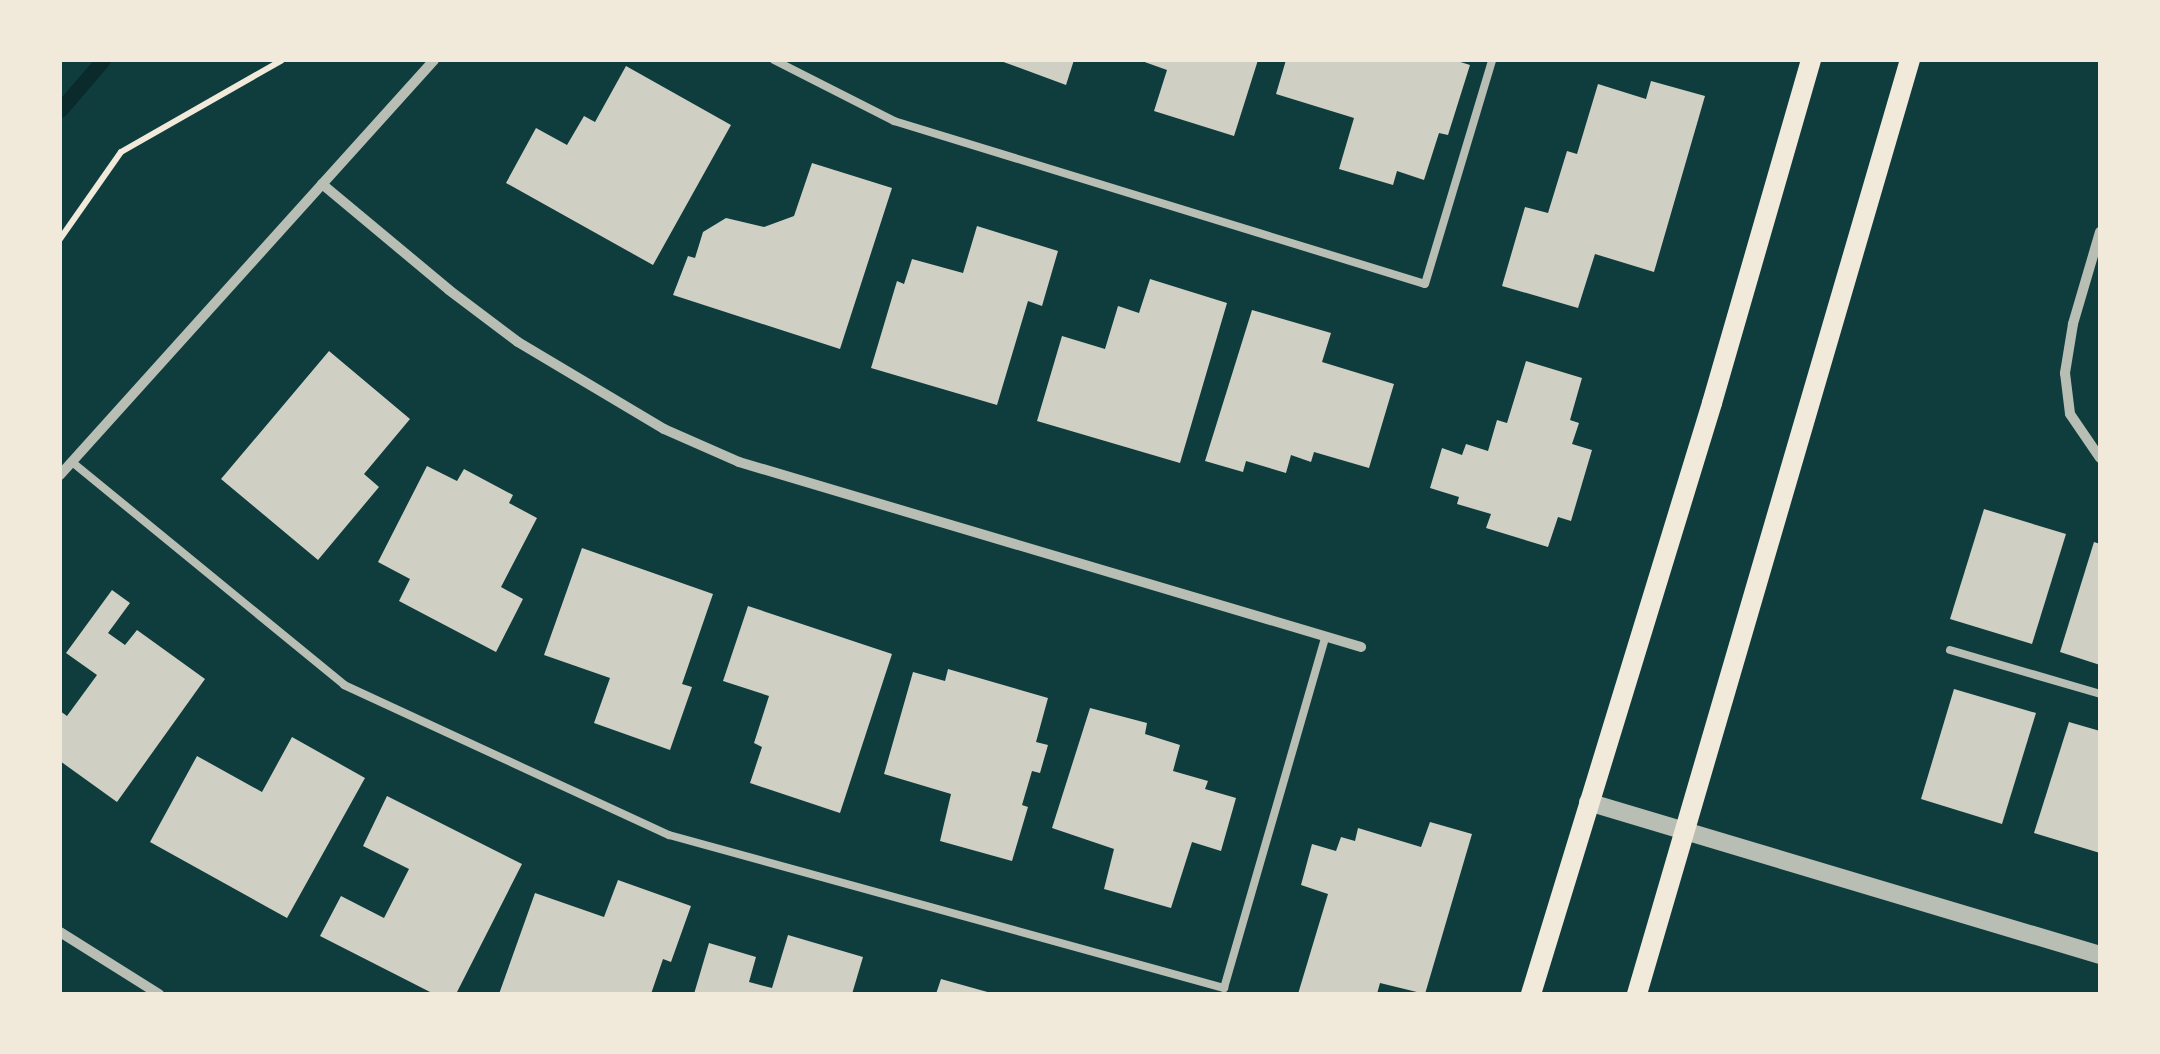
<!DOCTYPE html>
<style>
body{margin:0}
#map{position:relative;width:2160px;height:1054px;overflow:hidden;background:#0f3d3e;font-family:Signika,sans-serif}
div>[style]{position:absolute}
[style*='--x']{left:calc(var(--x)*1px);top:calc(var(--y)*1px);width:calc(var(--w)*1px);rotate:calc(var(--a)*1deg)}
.stream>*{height:15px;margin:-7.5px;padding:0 7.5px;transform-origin:7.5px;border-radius:7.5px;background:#0a2a2b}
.building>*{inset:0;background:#cfcfc3}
.path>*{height:6px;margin:-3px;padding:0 3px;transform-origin:3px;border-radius:3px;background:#f1e9da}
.service>*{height:8px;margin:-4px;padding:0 4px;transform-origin:4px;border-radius:4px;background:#b8beb3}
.minor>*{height:10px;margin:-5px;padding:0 5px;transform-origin:5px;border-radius:5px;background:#b8beb3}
.tertiary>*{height:18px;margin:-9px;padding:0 9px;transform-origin:9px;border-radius:9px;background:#b8beb3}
.secondary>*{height:20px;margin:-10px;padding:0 10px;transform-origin:10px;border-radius:10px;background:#f1e9da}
span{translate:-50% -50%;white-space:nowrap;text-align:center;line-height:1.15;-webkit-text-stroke:8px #f1e9da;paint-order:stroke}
.frame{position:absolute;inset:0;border:62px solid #f1e9da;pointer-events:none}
</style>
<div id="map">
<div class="stream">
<i style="--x:60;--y:110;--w:66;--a:-49.3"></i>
</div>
<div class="building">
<i style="clip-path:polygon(998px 60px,1074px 60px,1066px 85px)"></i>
<i style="clip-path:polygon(1139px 60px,1258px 60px,1234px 136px,1154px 111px,1167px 70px)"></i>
<i style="clip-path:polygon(1286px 60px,1454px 60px,1470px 65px,1448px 135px,1439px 133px,1424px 180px,1397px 171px,1393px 185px,1339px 169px,1354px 118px,1276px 94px)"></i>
<i style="clip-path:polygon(626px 66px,731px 125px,653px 265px,506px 183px,536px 128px,567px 145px,584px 116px,595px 122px)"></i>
<i style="clip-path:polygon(1651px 81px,1705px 96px,1654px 272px,1595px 254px,1578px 308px,1502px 286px,1525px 207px,1548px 213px,1567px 151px,1577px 154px,1598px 84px,1646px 99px)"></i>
<i style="clip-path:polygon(812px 163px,892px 188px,840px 349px,673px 295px,688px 256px,695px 258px,703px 232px,726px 218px,764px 227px,794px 216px)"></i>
<i style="clip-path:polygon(977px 226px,1058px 251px,1042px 306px,1028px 301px,997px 405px,871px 368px,897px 281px,904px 284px,912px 259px,963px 273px)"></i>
<i style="clip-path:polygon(1150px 279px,1227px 303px,1180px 463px,1037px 421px,1062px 336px,1105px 349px,1118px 306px,1139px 313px)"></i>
<i style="clip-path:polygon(1252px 310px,1331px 333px,1322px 362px,1394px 384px,1369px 468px,1314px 452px,1311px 462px,1291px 455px,1286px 473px,1246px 461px,1243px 472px,1205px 461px)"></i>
<i style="clip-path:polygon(329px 351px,410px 419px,364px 474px,379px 487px,318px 560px,221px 479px)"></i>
<i style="clip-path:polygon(1526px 361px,1582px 378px,1570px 420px,1579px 423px,1572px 444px,1592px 450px,1571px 521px,1558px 517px,1548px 547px,1486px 528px,1491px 514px,1457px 504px,1459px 497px,1430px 488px,1442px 448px,1462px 455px,1466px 444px,1488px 451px,1497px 420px,1507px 423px)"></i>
<i style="clip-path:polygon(427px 466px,457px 481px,464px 469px,513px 495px,509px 503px,537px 518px,501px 587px,523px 599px,496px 652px,399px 601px,410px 579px,378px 562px)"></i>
<i style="clip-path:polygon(1984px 509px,2066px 534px,2032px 644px,1950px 619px)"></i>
<i style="clip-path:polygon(2094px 542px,2100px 544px,2100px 665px,2060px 652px)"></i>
<i style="clip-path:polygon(582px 548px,713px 594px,682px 684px,692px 687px,670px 750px,594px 723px,610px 678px,544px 655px)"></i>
<i style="clip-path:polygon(112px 590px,130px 603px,108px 633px,125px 645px,137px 630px,205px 679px,117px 802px,60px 761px,60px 711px,67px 716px,97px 675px,66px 653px)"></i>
<i style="clip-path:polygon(748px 606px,892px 654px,840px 813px,750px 783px,762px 747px,754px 743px,769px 696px,723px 681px)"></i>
<i style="clip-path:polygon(948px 669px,1048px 698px,1036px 742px,1048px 745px,1040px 773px,1032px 771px,1022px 805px,1028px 807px,1012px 861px,940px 841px,951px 794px,884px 774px,913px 672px,945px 681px)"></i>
<i style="clip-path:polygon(1954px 689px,2036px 713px,2002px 824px,1921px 799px)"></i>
<i style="clip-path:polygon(1090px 708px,1147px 723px,1145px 734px,1180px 745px,1173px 771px,1208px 781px,1205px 789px,1236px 798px,1221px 851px,1192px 842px,1171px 908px,1104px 889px,1114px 849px,1052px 828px)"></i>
<i style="clip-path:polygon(2069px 722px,2100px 731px,2100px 853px,2034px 833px)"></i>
<i style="clip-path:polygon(292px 737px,365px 778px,287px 918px,150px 842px,197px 756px,262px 792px)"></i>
<i style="clip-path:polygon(387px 796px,522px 864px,456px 994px,434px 994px,320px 936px,341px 896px,384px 918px,409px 869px,363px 846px)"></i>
<i style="clip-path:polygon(1430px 822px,1472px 834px,1425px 994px,1380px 983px,1377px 994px,1298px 994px,1328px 894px,1301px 885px,1312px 844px,1336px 851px,1341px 837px,1355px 841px,1358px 828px,1421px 847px)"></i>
<i style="clip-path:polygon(618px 880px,691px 906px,671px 962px,663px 959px,651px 994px,499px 994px,535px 893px,604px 917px)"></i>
<i style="clip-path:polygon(788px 935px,863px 957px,852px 994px,694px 994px,709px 943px,756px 957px,749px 982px,772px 988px)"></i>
<i style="clip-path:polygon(941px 979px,991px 993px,991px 994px,936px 994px)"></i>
</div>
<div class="path">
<i style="--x:60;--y:239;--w:106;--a:-55"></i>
<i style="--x:121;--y:152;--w:185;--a:-29.7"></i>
</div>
<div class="service">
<i style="--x:774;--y:60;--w:135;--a:26.9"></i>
<i style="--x:894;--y:121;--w:555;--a:17.06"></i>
<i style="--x:1425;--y:284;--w:234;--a:-73.3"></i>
<i style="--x:72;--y:462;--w:352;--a:39.3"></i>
<i style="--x:344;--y:685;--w:358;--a:24.8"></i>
<i style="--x:669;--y:835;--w:576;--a:15.41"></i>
<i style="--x:1224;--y:988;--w:365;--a:-73.9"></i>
<i style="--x:1950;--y:650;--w:156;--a:16.3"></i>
</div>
<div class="minor">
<i style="--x:322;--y:184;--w:165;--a:39.8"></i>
<i style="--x:449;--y:290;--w:86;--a:37"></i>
<i style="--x:518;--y:342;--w:170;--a:30.8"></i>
<i style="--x:664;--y:429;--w:82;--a:23.7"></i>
<i style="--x:739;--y:462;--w:649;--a:16.56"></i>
<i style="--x:2100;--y:232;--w:96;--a:106.4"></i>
<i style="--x:2073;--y:324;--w:50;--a:99.3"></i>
<i style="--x:2065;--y:373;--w:41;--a:83"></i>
<i style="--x:2070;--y:414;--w:53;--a:55.7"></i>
<i style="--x:60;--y:475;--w:559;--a:-47.97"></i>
<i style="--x:60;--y:932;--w:117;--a:32.1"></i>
</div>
<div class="tertiary">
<i style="--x:1588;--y:802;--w:534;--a:16.64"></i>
</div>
<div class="secondary">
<i style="--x:1531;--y:994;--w:618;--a:-72.97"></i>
<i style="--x:1712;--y:403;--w:357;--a:-73.9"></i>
<i style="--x:1637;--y:994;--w:973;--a:-73.71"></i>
</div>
<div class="frame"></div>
</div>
